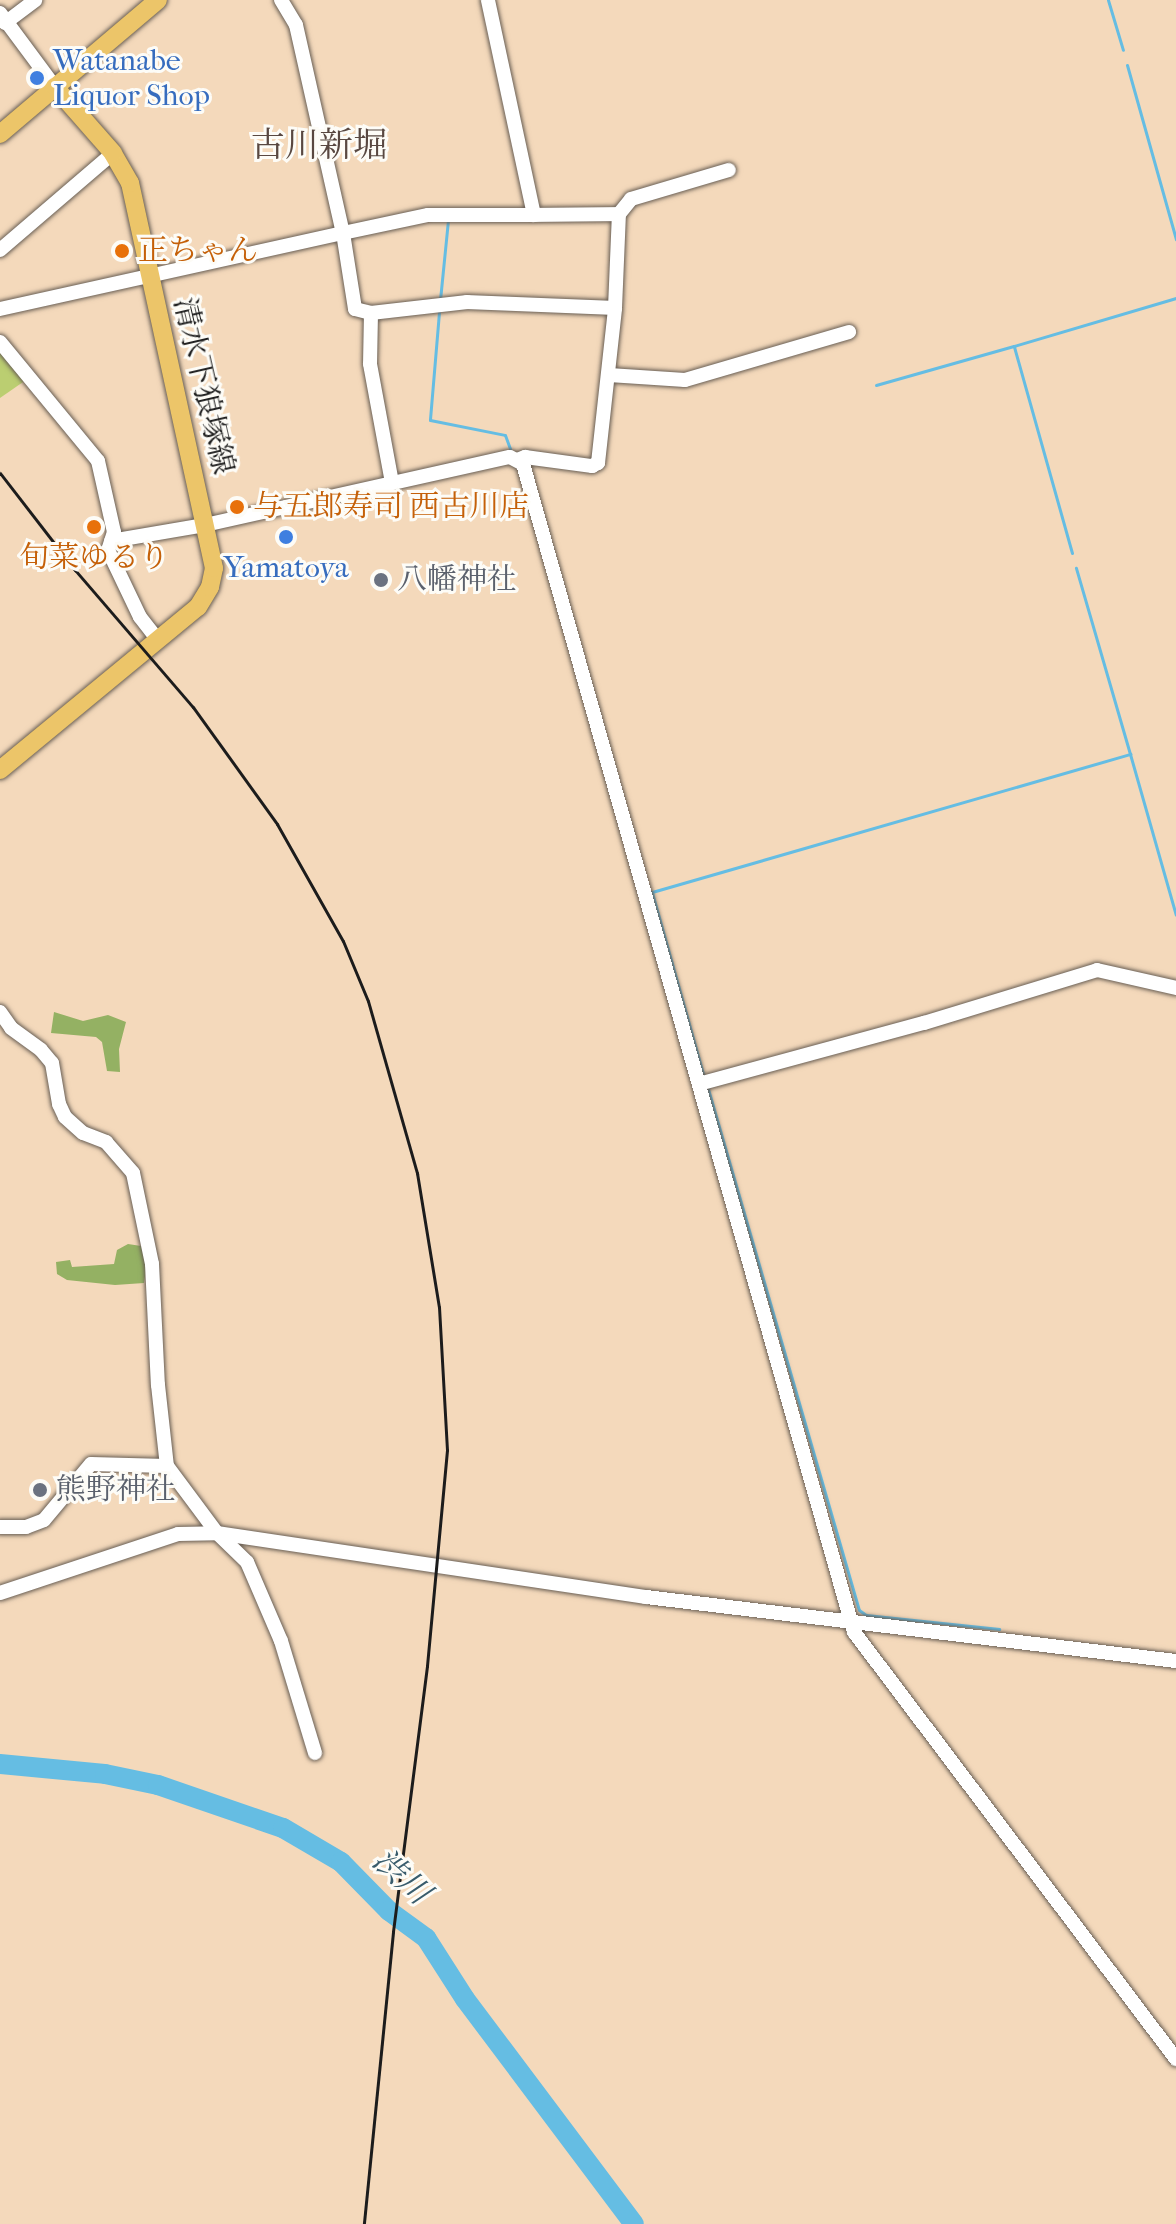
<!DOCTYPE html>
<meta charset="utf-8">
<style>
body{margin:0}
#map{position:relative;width:1176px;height:2224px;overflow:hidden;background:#f4d9bb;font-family:"IM FELL French Canon","Noto Serif JP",serif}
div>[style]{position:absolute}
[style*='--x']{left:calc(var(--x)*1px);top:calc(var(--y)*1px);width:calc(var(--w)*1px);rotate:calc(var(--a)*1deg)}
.green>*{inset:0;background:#bbce71}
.forest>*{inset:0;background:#94b163}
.stream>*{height:3px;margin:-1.5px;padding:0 1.5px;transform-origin:1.5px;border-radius:1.5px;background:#65bde3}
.river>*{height:20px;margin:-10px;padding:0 10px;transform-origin:10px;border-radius:10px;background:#65bde3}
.roads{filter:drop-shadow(0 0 2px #685e54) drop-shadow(0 0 2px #685e54)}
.minor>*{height:14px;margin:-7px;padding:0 7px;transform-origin:7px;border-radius:7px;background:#fff}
.major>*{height:18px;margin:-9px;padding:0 9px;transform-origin:9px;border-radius:9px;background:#ecc569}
.rail>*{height:3px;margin:-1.5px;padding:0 1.5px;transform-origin:1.5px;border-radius:1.5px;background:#1c1c1c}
.dots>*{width:22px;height:22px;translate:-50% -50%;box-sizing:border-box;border:4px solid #fdfcf7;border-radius:50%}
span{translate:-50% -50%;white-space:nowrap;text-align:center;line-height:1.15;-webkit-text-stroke:6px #fdfcf7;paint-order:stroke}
.shop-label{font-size:30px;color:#366cbe}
.left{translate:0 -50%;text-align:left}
.food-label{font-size:30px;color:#c56008}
.street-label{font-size:30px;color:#1c1c1c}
.worship-label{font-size:30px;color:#5b616d}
.water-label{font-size:32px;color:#395c6c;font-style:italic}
.quarter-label{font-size:34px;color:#594841}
</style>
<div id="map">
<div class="green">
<i style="clip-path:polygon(0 350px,26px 380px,0 398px)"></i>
</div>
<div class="forest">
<i style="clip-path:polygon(54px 1012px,83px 1021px,108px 1015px,126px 1022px,119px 1049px,120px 1072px,107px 1071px,102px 1042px,96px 1037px,51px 1033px)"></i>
<i style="clip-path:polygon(128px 1244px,141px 1246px,147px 1264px,144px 1283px,115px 1285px,67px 1280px,57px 1274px,56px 1262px,70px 1260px,72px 1267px,114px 1264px,117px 1250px)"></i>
</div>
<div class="stream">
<i style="--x:1108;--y:0;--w:52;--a:73.3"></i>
<i style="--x:1127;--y:65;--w:181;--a:74.3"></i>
<i style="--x:440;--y:300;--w:80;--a:-84.3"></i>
<i style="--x:439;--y:312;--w:108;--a:94.8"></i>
<i style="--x:430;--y:420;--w:76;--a:11.3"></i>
<i style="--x:505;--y:435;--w:15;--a:70"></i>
<i style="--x:876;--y:385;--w:143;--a:-15.8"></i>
<i style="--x:1072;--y:553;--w:215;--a:-105.7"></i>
<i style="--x:1014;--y:346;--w:169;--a:-16.5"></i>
<i style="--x:1130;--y:754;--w:167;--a:74.1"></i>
<i style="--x:703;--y:1074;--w:189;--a:-105.7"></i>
<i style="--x:652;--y:892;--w:498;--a:-16.1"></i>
<i style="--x:1130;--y:754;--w:194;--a:-106.2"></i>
<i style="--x:708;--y:1089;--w:542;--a:73.84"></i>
<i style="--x:859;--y:1610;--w:9;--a:36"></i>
<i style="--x:866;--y:1615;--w:134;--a:6"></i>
</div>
<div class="river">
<i style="--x:0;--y:1764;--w:105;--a:5.4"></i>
<i style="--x:105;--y:1774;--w:54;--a:11.7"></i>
<i style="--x:158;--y:1785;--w:132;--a:19"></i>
<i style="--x:283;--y:1828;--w:67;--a:30.4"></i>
<i style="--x:341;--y:1862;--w:69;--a:45.6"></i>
<i style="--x:389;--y:1911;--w:46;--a:36.1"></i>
<i style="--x:426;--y:1938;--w:72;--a:57.4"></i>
<i style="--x:465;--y:1999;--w:281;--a:53.1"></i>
</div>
<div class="roads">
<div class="minor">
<i style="--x:281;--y:0;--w:29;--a:59"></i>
<i style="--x:296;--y:25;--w:213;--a:77.3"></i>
<i style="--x:343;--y:233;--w:87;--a:-12"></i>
<i style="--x:428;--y:215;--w:106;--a:0"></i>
<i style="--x:534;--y:215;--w:220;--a:-102.1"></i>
<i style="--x:0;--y:13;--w:92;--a:53.4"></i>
<i style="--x:5;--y:23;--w:38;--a:-37"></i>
<i style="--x:534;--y:215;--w:85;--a:-0.7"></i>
<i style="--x:0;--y:250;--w:149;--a:-40.6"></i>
<i style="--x:0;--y:309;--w:351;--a:-12.5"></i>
<i style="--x:343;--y:233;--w:77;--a:81"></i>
<i style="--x:355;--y:309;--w:16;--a:14"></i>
<i style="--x:371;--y:313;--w:97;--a:-6.5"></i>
<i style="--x:467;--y:302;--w:148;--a:2.3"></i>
<i style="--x:371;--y:313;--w:51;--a:91.1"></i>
<i style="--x:370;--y:364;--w:121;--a:79.5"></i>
<i style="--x:0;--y:342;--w:154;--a:50.5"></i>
<i style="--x:98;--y:461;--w:73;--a:77.3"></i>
<i style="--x:114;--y:532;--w:19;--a:108"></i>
<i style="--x:108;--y:550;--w:74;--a:64.5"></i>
<i style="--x:140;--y:617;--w:29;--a:52"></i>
<i style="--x:609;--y:375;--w:76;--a:3.8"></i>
<i style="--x:685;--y:380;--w:171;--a:-16.3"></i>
<i style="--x:517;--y:460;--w:9;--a:-21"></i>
<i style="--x:525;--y:457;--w:68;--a:7.7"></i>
<i style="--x:592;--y:466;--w:7;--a:-27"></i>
<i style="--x:598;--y:463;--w:156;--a:-83.7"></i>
<i style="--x:615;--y:308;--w:94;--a:-87.6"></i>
<i style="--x:619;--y:214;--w:19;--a:-51"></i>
<i style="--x:631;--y:199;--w:102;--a:-16.5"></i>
<i style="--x:111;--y:541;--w:95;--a:-9.7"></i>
<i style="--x:205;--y:525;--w:312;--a:-12.6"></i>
<i style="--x:510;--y:457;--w:15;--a:28"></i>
<i style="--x:523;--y:464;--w:1214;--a:74.18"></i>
<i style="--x:854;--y:1632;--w:535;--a:52.98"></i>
<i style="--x:0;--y:1012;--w:19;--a:55"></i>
<i style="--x:11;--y:1028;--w:37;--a:36"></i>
<i style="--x:41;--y:1050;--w:17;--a:50"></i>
<i style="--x:52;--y:1063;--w:42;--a:80.3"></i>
<i style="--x:59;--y:1104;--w:14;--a:65"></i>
<i style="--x:65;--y:1117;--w:24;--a:42"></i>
<i style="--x:83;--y:1133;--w:25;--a:21"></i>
<i style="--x:106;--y:1142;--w:41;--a:48.9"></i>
<i style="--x:133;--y:1173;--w:93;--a:78.2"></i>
<i style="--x:152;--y:1264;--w:121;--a:87.2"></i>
<i style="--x:158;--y:1385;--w:81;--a:83.7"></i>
<i style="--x:167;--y:1466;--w:84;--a:53.3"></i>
<i style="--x:217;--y:1533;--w:42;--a:44"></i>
<i style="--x:247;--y:1562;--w:86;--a:66.7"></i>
<i style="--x:281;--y:1641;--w:117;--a:73.1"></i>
<i style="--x:699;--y:1084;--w:233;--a:-15.2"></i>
<i style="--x:924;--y:1023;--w:181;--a:-17"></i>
<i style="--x:1097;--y:970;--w:81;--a:12.8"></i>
<i style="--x:0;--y:1527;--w:26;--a:0"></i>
<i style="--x:26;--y:1527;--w:19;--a:-21"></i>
<i style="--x:44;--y:1520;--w:73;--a:-50"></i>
<i style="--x:91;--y:1464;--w:76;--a:1.5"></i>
<i style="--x:0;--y:1593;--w:188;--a:-18.3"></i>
<i style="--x:178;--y:1534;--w:39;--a:-1"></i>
<i style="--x:217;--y:1533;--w:434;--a:8.5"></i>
<i style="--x:646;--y:1597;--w:534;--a:6.89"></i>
</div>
<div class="major">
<i style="--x:0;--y:134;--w:207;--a:-40.3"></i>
<i style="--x:0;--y:770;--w:256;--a:-39.5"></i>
<i style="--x:198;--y:607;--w:23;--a:-59"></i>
<i style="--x:210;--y:587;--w:19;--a:-78"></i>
<i style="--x:214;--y:568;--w:394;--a:-102.3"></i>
<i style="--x:130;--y:183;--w:34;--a:-120"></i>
<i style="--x:113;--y:153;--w:88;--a:-131.3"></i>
</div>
</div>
<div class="rail">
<i style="--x:0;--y:473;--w:123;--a:52.3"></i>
<i style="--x:75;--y:570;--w:181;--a:49.3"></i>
<i style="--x:193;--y:707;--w:144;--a:54.3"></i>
<i style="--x:277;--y:824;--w:134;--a:60.6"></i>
<i style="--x:343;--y:941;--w:65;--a:67.4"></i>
<i style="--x:368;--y:1001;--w:179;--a:74.1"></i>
<i style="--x:417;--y:1173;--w:136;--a:80.7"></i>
<i style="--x:439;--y:1307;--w:143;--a:86.8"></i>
<i style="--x:447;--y:1450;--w:217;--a:95.3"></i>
<i style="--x:427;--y:1666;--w:268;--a:97.3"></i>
<i style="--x:393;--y:1932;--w:293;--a:95.7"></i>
</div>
<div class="dots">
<i style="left:37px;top:78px;background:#3f7fe0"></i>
<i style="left:122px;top:251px;background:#e8710a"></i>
<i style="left:237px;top:507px;background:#e8710a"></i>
<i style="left:94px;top:527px;background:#e8710a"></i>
<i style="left:286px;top:537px;background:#3f7fe0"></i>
<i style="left:381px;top:580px;background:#6b7280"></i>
<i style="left:40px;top:1490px;background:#6b7280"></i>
</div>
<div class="shop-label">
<span class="left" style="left:53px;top:78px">Watanabe<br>Liquor Shop</span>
<span style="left:286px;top:568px">Yamatoya</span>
</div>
<div class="food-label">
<span class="left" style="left:138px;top:251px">正ちゃん</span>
<span class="left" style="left:253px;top:507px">与五郎寿司 西古川店</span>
<span style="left:94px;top:558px">旬菜ゆるり</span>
</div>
<div class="street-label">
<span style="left:203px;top:386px;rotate:77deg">清水下狼塚線</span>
</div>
<div class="worship-label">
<span class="left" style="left:397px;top:580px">八幡神社</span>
<span class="left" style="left:56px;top:1490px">熊野神社</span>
</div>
<div class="water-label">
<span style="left:401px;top:1877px;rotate:42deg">渋川</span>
</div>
<div class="quarter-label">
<span style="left:319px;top:146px">古川新堀</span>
</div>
</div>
